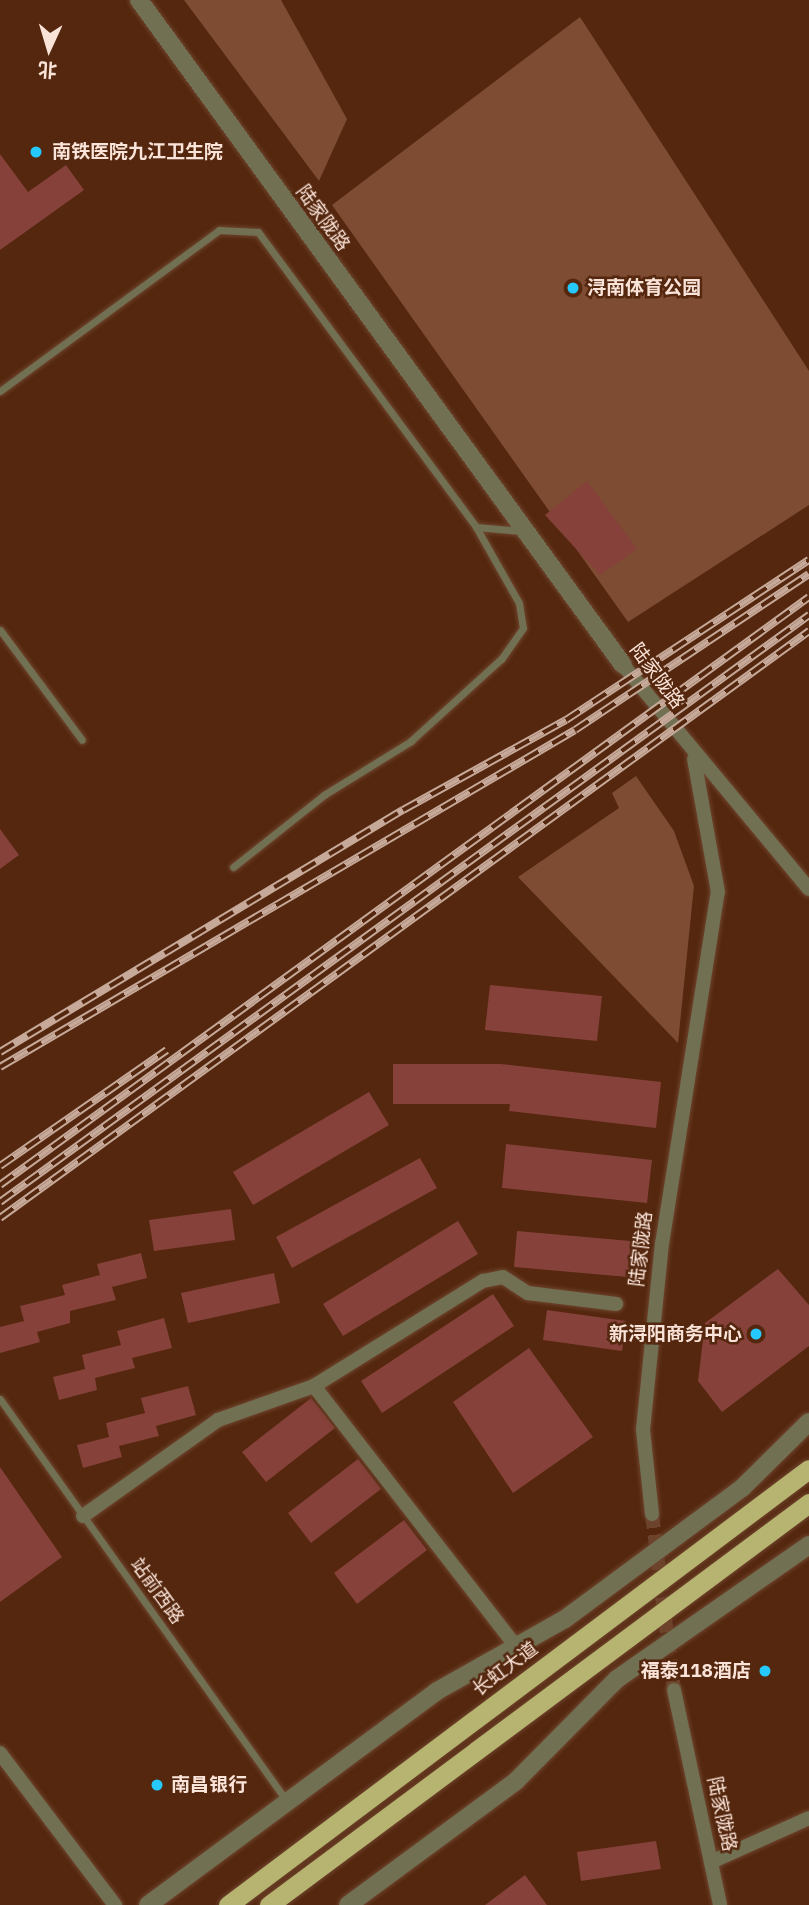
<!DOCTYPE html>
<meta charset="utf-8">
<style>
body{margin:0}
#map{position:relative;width:809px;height:1905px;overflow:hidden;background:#54270e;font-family:"IBM Plex Sans","Noto Sans SC",sans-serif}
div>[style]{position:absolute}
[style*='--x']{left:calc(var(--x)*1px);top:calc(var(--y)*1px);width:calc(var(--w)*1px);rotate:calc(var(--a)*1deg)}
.green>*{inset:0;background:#7e4c33}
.building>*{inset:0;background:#86413a}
.minor-tunnel>*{height:14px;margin-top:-7px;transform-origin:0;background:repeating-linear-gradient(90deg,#6d432c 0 14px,transparent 0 21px)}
.roads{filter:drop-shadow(0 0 2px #6f452e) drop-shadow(0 0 2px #6f452e)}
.service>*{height:7px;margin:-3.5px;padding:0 3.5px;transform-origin:3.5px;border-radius:3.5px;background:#717053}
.minor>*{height:14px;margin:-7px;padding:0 7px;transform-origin:7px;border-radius:7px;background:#717053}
.tertiary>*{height:18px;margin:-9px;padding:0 9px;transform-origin:9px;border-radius:9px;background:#717053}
.trunk>*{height:19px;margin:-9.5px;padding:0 9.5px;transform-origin:9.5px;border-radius:9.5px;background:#b6b470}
.rail>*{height:8px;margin-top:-4px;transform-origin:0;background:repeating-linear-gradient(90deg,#54270e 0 16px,#c7a99a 0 32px);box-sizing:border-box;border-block:2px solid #c7a99a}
.dots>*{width:19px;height:19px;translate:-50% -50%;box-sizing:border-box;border:4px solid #54270e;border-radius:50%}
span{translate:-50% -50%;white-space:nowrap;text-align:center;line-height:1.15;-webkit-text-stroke:5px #54270e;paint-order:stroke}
.poi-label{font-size:19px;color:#fae3d8;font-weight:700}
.left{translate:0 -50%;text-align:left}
.right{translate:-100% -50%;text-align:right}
.street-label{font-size:19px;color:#fae3d8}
.north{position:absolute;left:14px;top:14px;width:70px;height:70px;-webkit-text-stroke:5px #54270e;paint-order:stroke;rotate:184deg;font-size:19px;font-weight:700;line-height:28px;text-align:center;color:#fae3d8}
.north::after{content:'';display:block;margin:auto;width:24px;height:32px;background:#fae3d8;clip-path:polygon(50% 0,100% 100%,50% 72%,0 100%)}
</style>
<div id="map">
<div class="green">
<i style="clip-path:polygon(184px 0,281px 0,347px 119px,319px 181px)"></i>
<i style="clip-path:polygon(580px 17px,809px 371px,809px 505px,628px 622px,332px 205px)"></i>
<i style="clip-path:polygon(636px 776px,674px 831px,694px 886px,678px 1043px,518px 877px,619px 808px,612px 793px)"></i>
</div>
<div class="building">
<i style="clip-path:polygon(0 154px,28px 192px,66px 165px,84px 190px,0 250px)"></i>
<i style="clip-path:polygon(587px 481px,637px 549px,600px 575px,545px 515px)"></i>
<i style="clip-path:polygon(0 829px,19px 855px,0 869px)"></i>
<i style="clip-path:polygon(490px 985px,602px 996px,597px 1041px,485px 1030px)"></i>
<i style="clip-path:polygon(393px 1064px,501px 1064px,661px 1082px,656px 1128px,509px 1111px,510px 1104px,393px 1104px)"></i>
<i style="clip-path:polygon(369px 1092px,389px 1125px,253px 1205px,233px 1172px)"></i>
<i style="clip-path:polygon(506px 1144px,652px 1160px,647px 1203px,502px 1188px)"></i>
<i style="clip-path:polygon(420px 1158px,437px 1188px,292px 1268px,276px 1237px)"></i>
<i style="clip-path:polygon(231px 1209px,235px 1240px,154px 1251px,149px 1220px)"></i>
<i style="clip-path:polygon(458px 1221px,478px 1254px,343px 1336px,323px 1304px)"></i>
<i style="clip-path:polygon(517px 1231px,642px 1242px,639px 1278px,514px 1267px)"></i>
<i style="clip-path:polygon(141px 1253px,147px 1278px,112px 1287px,116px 1300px,70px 1311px,70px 1323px,37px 1332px,40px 1342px,0 1353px,0 1327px,24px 1321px,20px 1306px,65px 1295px,62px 1285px,100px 1275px,97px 1264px)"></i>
<i style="clip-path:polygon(778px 1269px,809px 1305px,809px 1346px,722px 1412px,698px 1381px,705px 1323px)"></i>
<i style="clip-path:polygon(274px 1273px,280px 1303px,188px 1323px,181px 1293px)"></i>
<i style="clip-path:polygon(493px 1294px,514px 1326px,382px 1413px,361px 1381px)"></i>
<i style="clip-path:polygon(547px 1310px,626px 1321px,622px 1351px,543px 1340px)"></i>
<i style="clip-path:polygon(164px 1318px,172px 1348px,132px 1358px,135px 1368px,95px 1378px,97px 1390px,59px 1400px,53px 1377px,85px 1369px,82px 1355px,121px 1345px,117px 1331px)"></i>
<i style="clip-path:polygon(529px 1348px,593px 1437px,513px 1493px,453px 1402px)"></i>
<i style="clip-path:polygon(188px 1386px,196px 1415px,156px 1426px,159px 1436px,119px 1446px,122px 1457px,83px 1468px,77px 1445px,109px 1437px,106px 1423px,145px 1413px,141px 1398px)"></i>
<i style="clip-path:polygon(311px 1398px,335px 1428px,266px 1482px,242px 1452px)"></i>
<i style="clip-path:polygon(358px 1459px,381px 1489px,311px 1543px,288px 1513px)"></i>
<i style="clip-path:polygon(0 1467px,62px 1557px,0 1602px)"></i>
<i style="clip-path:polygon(404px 1520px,427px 1550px,357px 1604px,334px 1573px)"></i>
<i style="clip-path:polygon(656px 1841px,661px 1869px,581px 1881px,577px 1852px)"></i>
<i style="clip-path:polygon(525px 1875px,547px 1905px,485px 1905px)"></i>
</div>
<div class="minor-tunnel">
<i style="--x:652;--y:1514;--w:177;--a:82.9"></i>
</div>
<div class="roads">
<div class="service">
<i style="--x:0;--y:391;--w:272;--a:-36.3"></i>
<i style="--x:219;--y:230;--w:39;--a:3"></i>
<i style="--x:258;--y:232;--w:367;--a:53.5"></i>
<i style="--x:476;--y:527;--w:87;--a:60.5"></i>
<i style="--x:519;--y:603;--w:25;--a:81"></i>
<i style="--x:523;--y:628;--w:38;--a:125"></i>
<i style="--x:501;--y:659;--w:122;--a:137.7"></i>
<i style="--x:411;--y:741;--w:102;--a:148.2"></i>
<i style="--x:324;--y:795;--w:116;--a:141.6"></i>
<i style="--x:476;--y:527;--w:45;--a:5.1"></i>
<i style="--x:0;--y:630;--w:137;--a:53.3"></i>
<i style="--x:0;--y:1399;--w:494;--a:54.5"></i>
</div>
<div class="minor">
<i style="--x:623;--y:665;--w:291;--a:50.3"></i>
<i style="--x:314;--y:1386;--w:329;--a:52.2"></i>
<i style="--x:652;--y:1514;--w:84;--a:-96.1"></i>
<i style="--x:643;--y:1430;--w:187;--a:-84.2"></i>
<i style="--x:662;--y:1244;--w:356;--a:-81"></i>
<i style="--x:718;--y:892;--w:135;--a:-100.2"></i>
<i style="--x:83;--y:1516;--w:166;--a:-35.4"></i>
<i style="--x:218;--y:1420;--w:102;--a:-19.5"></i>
<i style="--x:314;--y:1386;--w:199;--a:-31.9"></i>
<i style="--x:483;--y:1281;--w:20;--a:-11"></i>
<i style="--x:503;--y:1277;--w:30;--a:33"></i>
<i style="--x:528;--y:1293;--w:89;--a:7.1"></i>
<i style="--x:674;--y:1690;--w:220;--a:77.9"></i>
<i style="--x:0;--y:1753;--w:191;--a:52.9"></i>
<i style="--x:711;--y:1862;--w:107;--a:-24.2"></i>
</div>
<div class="tertiary">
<i style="--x:139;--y:0;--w:822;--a:53.95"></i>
<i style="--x:148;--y:1905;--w:360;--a:-36.5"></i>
<i style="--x:437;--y:1691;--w:147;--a:-29.4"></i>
<i style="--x:565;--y:1619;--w:220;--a:-36.5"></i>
<i style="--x:742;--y:1488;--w:94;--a:-44.6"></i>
<i style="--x:348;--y:1905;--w:209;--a:-36.4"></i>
<i style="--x:516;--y:1781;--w:144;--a:-45.3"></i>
<i style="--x:617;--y:1679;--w:234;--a:-34.9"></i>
</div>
<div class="trunk">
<i style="--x:228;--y:1905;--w:726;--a:-36.89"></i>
<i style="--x:269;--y:1905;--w:673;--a:-36.67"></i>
</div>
</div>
<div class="rail">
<i style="--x:0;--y:1052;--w:470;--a:-31"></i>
<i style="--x:403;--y:810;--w:186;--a:-28.9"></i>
<i style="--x:566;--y:720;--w:291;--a:-33.4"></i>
<i style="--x:0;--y:1067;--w:666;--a:-30.37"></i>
<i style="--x:575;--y:730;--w:281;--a:-33.7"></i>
<i style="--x:0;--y:1166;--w:203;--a:-34.8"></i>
<i style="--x:0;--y:1185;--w:1000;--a:-36.01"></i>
<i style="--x:0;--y:1202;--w:1000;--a:-35.96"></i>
<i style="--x:0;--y:1218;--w:1000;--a:-35.96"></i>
</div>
<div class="dots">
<i style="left:36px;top:152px;background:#25c9fe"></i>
<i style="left:573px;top:288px;background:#25c9fe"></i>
<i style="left:756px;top:1334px;background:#25c9fe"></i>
<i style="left:765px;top:1671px;background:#25c9fe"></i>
<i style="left:157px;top:1785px;background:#25c9fe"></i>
</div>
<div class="poi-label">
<span class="left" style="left:52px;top:152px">南铁医院九江卫生院</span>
<span class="left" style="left:587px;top:288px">浔南体育公园</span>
<span class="right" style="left:742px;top:1334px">新浔阳商务中心</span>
<span class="right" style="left:751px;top:1671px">福泰118酒店</span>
<span class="left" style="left:171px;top:1785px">南昌银行</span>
</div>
<div class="street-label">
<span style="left:323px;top:218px;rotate:54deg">陆家陇路</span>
<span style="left:657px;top:676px;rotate:53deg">陆家陇路</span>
<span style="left:641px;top:1249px;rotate:-83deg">陆家陇路</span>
<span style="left:157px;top:1591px;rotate:54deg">站前西路</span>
<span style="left:505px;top:1669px;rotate:-37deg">长虹大道</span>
<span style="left:722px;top:1814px;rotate:78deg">陆家陇路</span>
</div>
<div class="north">北</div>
</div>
